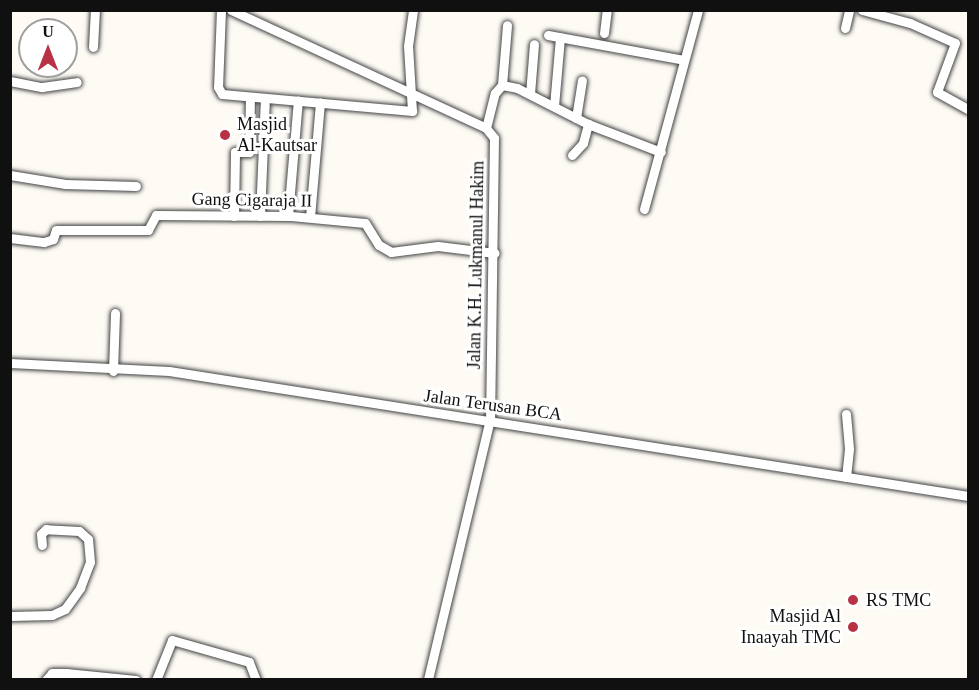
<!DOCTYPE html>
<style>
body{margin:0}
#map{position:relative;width:979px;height:690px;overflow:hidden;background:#fefbf5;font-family:Georgia,serif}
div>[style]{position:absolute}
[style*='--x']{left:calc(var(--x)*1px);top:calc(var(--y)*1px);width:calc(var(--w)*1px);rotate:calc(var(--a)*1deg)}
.roads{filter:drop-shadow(0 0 2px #434343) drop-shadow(0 0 2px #434343)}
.street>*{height:9px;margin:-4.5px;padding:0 4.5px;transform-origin:4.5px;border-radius:4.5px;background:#fff}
.dots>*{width:16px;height:16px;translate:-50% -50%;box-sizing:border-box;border:3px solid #fff;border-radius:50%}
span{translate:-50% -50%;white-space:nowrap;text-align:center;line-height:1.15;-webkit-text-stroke:6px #fff;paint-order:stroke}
.poi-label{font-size:18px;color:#101010}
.left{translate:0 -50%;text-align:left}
.right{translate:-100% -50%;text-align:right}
.street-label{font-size:18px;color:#101010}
.frame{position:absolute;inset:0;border:12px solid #101010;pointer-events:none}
.north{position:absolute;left:18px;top:18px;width:60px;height:60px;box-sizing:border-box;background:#fff;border:2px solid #9f9f9f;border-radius:50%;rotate:0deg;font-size:16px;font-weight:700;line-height:24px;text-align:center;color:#101010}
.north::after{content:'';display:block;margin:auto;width:21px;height:27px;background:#b73244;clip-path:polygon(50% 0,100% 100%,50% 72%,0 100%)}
</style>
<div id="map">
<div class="roads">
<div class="street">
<i style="--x:221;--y:10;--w:77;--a:92.2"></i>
<i style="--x:218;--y:87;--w:8;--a:60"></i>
<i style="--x:222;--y:94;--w:191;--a:5.1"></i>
<i style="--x:412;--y:111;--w:65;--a:-93.5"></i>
<i style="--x:408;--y:46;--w:36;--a:-82"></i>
<i style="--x:231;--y:10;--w:281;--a:24.8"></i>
<i style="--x:486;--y:128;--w:13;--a:51"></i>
<i style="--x:494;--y:138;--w:281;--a:90.8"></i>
<i style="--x:490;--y:419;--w:268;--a:103.4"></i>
<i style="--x:862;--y:10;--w:50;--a:15.2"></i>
<i style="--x:910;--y:23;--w:49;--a:24"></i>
<i style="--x:955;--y:43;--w:52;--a:110.2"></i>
<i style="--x:937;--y:92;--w:35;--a:29"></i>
<i style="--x:845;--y:28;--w:18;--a:-77"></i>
<i style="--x:604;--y:33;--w:23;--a:-83"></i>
<i style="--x:548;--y:35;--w:138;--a:10.4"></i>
<i style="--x:93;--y:47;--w:37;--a:-87"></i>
<i style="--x:10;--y:81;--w:33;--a:11"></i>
<i style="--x:42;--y:87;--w:35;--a:-8"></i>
<i style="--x:502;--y:85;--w:15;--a:11"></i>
<i style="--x:517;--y:88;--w:80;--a:26.9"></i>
<i style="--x:588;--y:124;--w:78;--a:21"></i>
<i style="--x:530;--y:94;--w:50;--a:-85.4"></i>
<i style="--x:554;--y:106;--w:69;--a:-85"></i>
<i style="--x:576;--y:118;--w:38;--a:-81"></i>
<i style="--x:486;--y:128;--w:36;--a:-76"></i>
<i style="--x:495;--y:93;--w:11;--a:-49"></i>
<i style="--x:502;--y:85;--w:60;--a:-85.2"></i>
<i style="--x:572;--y:155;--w:16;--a:-47"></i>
<i style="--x:583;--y:143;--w:20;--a:-75"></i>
<i style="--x:10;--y:175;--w:56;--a:9.3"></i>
<i style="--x:65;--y:184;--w:71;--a:1.6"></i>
<i style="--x:644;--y:209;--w:206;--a:-74.8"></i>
<i style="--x:234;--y:216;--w:64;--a:-89.1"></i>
<i style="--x:235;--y:152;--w:14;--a:0"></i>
<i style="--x:249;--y:152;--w:55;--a:-89"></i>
<i style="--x:260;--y:216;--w:118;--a:-87.6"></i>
<i style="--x:288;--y:216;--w:116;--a:-85.1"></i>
<i style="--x:310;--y:217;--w:115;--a:-85"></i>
<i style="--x:10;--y:238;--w:34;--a:7"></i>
<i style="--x:44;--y:242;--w:9;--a:-18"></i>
<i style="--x:53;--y:239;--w:9;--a:-72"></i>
<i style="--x:56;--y:230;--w:92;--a:0"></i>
<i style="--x:148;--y:230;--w:17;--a:-62"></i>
<i style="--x:156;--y:215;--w:135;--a:0.4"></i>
<i style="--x:291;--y:216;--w:74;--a:5.4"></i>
<i style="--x:365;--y:223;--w:26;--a:58"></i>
<i style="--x:379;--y:245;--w:14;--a:30"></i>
<i style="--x:391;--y:252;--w:47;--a:-7.3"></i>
<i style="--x:438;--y:246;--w:57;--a:7"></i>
<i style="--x:10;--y:363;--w:159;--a:2.9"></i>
<i style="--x:169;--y:371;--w:809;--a:8.89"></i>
<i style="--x:113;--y:371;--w:58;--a:-88"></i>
<i style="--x:846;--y:414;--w:35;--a:85"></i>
<i style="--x:849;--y:449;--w:28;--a:96"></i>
<i style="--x:10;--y:616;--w:42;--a:-1.4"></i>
<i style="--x:52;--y:615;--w:14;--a:-25"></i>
<i style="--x:65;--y:609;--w:26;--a:-54"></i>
<i style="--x:80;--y:588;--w:28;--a:-69"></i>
<i style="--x:90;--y:562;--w:23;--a:-95"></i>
<i style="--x:88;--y:539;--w:12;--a:-138"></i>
<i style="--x:79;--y:531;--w:33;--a:-177"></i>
<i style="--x:46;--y:529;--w:7;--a:135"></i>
<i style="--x:41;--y:534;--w:11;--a:85"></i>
<i style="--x:46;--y:680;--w:9;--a:-49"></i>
<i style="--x:52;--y:673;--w:14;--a:0"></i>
<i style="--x:66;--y:673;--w:70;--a:5.7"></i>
<i style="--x:156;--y:680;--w:43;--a:-68.2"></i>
<i style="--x:172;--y:640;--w:80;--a:15.9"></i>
<i style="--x:249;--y:662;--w:19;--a:69"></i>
</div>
</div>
<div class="dots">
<i style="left:225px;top:135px;background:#b73244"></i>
<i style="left:853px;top:600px;background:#b73244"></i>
<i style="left:853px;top:627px;background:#b73244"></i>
</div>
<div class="poi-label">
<span class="left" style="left:237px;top:135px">Masjid<br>Al-Kautsar</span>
<span class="left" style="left:866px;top:600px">RS TMC</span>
<span class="right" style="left:841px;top:627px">Masjid Al<br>Inaayah TMC</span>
</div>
<div class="street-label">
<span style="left:252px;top:200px;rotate:1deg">Gang Cigaraja II</span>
<span style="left:476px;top:265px;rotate:-89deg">Jalan K.H. Lukmanul Hakim</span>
<span style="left:493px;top:405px;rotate:8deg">Jalan Terusan BCA</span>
</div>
<div class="frame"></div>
<div class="north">U</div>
</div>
